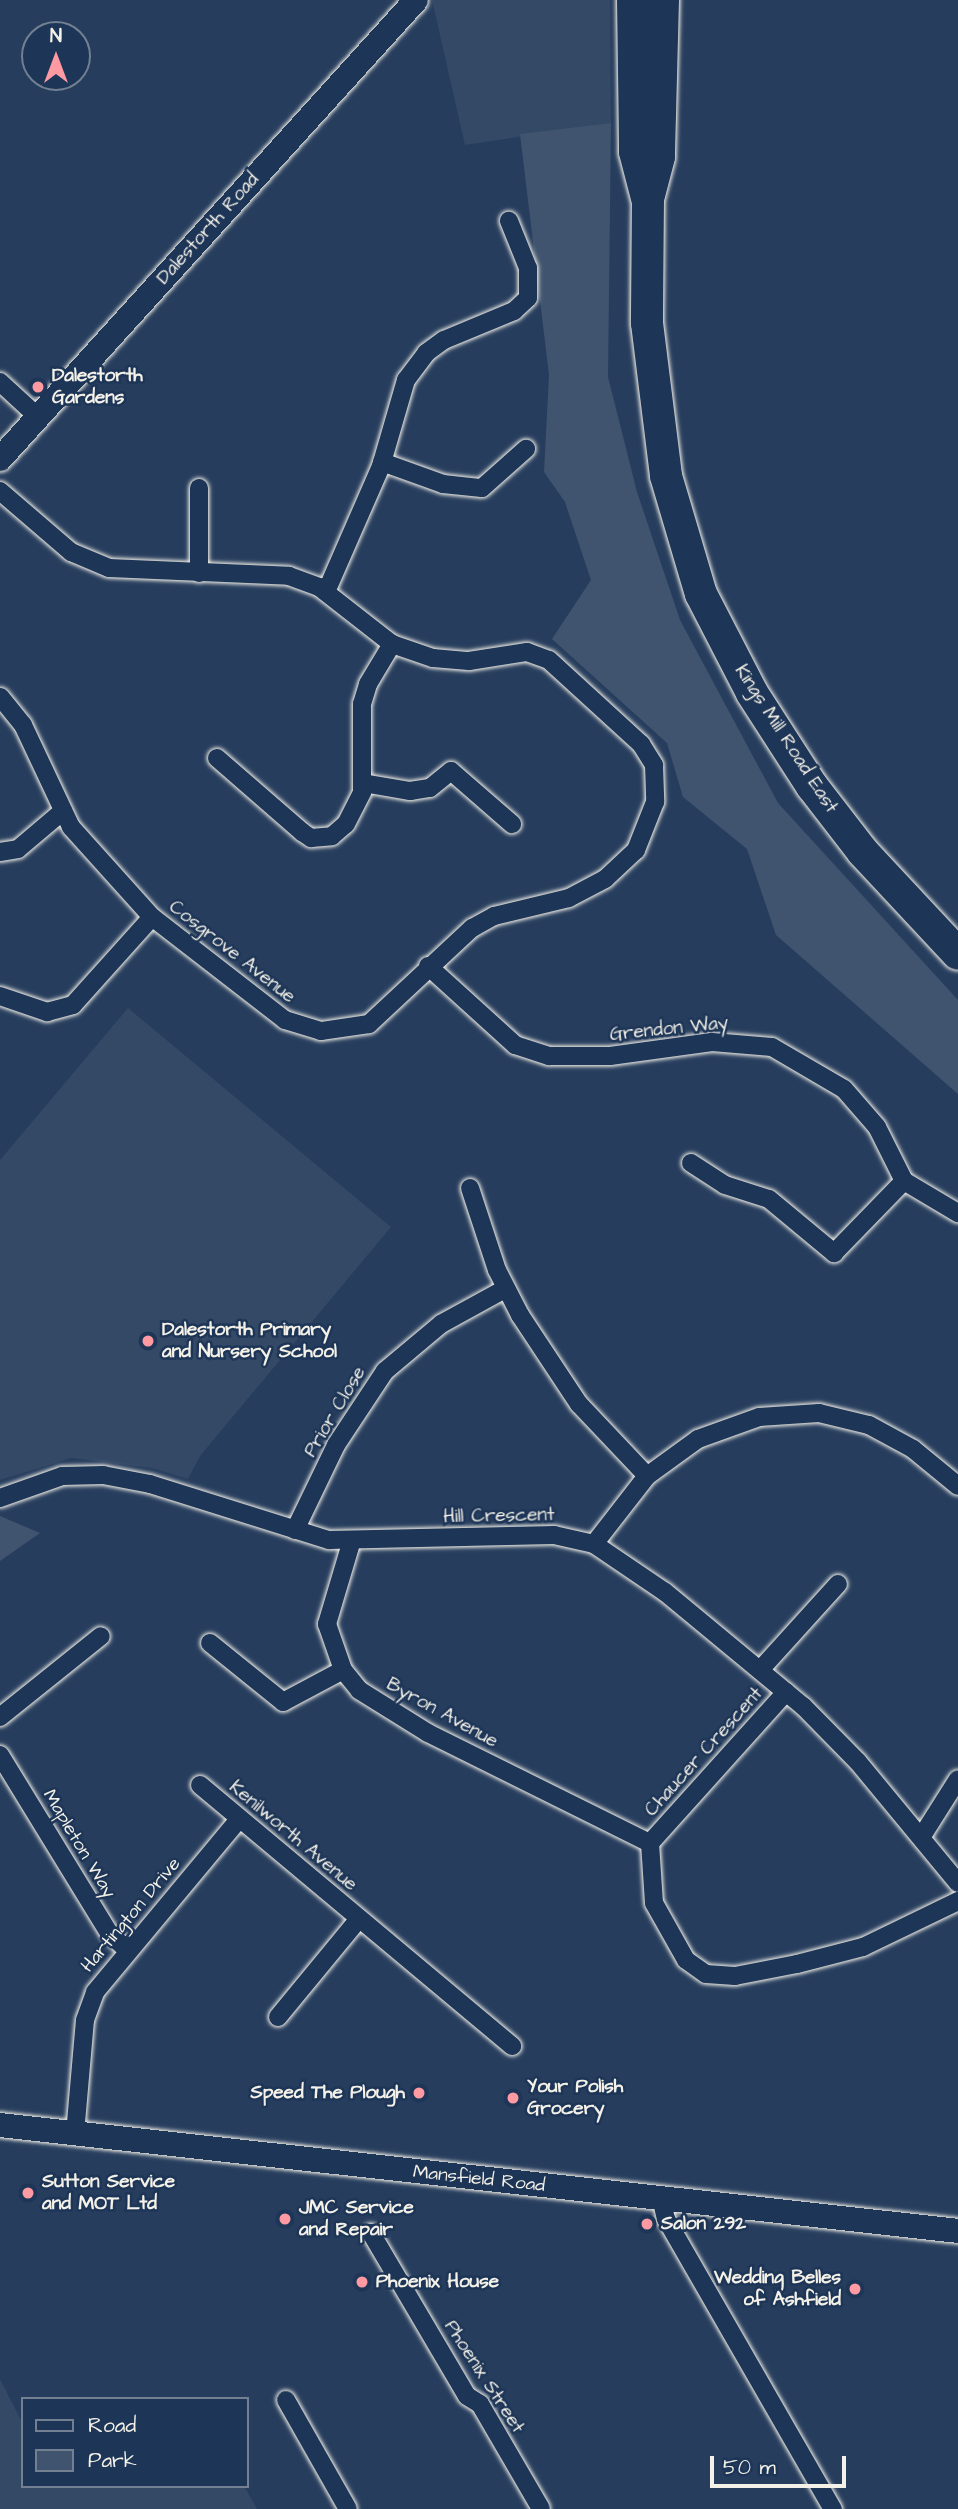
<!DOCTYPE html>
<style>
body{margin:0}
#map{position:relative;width:958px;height:2509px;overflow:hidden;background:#263d5d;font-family:"Architects Daughter",sans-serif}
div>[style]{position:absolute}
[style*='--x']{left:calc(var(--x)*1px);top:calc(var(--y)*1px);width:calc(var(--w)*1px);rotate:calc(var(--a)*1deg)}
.built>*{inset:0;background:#334966}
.green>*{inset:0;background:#40546f}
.roads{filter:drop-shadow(0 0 2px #f4f1e8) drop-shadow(0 0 2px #f4f1e8)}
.street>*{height:18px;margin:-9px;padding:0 9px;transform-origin:9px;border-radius:9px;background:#1d3557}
.secondary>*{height:24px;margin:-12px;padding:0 12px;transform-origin:12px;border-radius:12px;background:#1d3557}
.highway>*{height:32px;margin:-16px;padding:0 16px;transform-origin:16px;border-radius:16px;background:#1d3557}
.dots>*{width:19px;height:19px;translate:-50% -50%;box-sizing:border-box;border:4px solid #1d3557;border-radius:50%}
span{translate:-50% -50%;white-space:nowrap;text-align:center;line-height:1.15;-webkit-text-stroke:5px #1d3557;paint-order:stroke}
.street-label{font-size:19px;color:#f4f1e8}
.poi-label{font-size:19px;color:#f4f1e8;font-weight:700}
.left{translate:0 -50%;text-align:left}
.right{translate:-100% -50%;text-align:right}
.legend{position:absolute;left:21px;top:2397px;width:228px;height:91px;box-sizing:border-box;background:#1d3557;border:2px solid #738091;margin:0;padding:9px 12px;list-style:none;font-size:21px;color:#f4f1e8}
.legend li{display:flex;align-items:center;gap:14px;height:35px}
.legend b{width:35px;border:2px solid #738091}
.north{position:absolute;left:21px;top:21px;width:70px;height:70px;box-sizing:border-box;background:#1d3557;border:2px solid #738091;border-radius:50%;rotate:0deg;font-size:19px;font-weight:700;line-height:28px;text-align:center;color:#f4f1e8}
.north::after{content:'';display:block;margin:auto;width:24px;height:32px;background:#ff9aa2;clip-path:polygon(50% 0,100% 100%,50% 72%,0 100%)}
.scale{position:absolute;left:710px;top:2456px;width:136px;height:32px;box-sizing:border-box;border:4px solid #f4f1e8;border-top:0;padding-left:9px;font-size:21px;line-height:24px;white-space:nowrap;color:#f4f1e8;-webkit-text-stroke:5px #1d3557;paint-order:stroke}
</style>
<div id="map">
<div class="built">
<i style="clip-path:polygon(432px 0,610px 0,611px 123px,465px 145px)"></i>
<i style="clip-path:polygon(128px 1008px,391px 1227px,200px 1456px,188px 1479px,152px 1468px,71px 1458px,0 1480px,0 1160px)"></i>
<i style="clip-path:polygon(0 2379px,23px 2424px,23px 2486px,244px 2486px,257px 2509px,0 2509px)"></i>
</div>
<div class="green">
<i style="clip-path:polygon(611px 123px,608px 377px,637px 492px,680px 620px,778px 803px,958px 1000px,958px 1094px,776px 935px,747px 849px,683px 797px,667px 743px,552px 639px,591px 580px,565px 502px,544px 472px,549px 375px,520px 134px)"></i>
<i style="clip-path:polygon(0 1516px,40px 1533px,0 1561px)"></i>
</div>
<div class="roads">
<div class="street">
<i style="--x:0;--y:382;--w:50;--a:42.6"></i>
<i style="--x:382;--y:462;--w:65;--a:19.8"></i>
<i style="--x:443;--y:484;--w:39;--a:6"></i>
<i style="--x:482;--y:488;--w:59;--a:-41.6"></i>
<i style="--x:199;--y:488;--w:85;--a:90"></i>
<i style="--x:0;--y:491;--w:94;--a:40.7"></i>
<i style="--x:71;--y:552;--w:41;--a:22.8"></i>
<i style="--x:109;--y:568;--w:180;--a:2.5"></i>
<i style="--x:289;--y:576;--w:32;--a:20"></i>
<i style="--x:319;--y:587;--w:93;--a:38"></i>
<i style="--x:392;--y:644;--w:43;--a:18.9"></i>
<i style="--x:433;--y:658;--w:36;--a:5"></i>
<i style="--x:469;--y:661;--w:59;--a:-8.8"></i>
<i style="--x:527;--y:652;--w:23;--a:20"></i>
<i style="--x:549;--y:660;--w:125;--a:42.4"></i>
<i style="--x:641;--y:744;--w:25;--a:58"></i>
<i style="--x:654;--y:765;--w:37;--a:88"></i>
<i style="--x:655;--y:802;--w:52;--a:111.6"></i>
<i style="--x:636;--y:850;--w:42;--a:136.9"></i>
<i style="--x:605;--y:879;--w:41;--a:152.2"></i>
<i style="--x:569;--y:898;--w:77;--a:166.5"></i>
<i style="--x:494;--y:916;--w:25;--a:151"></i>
<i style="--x:472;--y:928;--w:141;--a:137"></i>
<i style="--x:369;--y:1024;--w:49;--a:171.7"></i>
<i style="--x:321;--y:1031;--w:38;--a:-163"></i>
<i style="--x:285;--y:1020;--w:168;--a:-142.2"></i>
<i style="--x:152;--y:917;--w:121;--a:-132"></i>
<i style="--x:71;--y:827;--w:113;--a:-115.2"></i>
<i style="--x:23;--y:725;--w:36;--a:-129"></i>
<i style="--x:326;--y:592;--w:137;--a:-66.4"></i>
<i style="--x:381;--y:466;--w:90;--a:-73.8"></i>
<i style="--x:406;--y:380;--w:34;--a:-53"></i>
<i style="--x:426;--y:353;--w:22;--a:-36"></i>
<i style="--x:444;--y:340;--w:76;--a:-22.5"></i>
<i style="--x:514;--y:311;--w:19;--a:-43"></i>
<i style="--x:528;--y:298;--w:30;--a:-90"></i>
<i style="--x:528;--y:268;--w:51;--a:-112"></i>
<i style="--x:217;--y:758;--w:113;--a:41"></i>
<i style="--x:302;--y:832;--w:11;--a:34"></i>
<i style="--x:311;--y:838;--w:21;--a:-5"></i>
<i style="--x:332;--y:836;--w:18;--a:-41"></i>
<i style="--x:346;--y:824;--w:36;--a:-63"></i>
<i style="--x:362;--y:792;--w:88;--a:-90"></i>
<i style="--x:362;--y:704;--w:21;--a:-73"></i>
<i style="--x:368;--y:684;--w:47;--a:-59"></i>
<i style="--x:363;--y:783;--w:48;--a:9.7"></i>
<i style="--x:410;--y:791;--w:20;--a:-9"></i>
<i style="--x:430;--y:788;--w:27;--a:-39"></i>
<i style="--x:451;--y:771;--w:81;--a:41"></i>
<i style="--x:0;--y:852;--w:18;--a:-9"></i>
<i style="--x:18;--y:849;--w:59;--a:-40.2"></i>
<i style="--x:428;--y:966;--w:118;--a:42.2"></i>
<i style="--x:515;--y:1045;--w:36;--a:18"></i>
<i style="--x:549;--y:1056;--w:61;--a:0"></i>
<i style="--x:610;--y:1056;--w:103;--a:-7.8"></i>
<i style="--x:712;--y:1042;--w:60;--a:4.8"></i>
<i style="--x:772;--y:1047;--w:83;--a:30.3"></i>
<i style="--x:844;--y:1089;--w:50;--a:49"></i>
<i style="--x:877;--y:1127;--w:60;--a:63.4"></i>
<i style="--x:904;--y:1181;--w:63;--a:30.7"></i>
<i style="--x:0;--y:996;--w:50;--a:18.8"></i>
<i style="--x:47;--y:1012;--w:27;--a:-15"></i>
<i style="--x:73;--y:1005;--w:118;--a:-48.1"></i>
<i style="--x:691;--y:1163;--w:40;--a:32.9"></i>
<i style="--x:725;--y:1185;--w:46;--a:17.7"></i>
<i style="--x:769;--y:1199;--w:85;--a:39.7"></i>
<i style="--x:834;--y:1253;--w:100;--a:-45.8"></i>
<i style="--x:470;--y:1188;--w:86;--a:71.8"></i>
<i style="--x:497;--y:1270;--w:51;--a:62.9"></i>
<i style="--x:520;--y:1315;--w:107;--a:56.5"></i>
<i style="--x:579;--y:1404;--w:99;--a:46.6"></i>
<i style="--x:0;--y:1498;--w:66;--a:-19.5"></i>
<i style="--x:62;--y:1476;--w:41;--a:-1.4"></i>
<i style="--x:103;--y:1475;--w:48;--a:10.8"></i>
<i style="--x:150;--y:1484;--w:188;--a:17.4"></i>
<i style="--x:329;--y:1540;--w:225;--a:-1.3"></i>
<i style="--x:554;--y:1535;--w:41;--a:12.7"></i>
<i style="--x:594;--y:1544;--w:86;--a:34.1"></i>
<i style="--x:665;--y:1592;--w:179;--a:39.6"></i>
<i style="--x:803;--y:1706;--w:78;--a:45.5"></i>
<i style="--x:858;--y:1762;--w:157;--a:50.4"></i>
<i style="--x:295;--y:1530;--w:94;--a:-64.2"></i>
<i style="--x:336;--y:1445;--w:89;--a:-56.5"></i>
<i style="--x:385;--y:1371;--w:73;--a:-40"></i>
<i style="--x:441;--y:1324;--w:73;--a:-28.7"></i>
<i style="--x:352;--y:1540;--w:88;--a:106.6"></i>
<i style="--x:327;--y:1624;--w:49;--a:70.8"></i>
<i style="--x:343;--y:1670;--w:26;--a:51"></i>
<i style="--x:359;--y:1690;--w:81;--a:31.9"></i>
<i style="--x:428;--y:1733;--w:248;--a:26.4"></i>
<i style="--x:594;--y:1544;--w:86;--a:-52.1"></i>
<i style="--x:647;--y:1476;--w:63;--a:-36"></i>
<i style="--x:698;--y:1439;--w:65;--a:-19.8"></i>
<i style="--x:759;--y:1417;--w:60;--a:-3.8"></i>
<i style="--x:819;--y:1413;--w:51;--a:13.5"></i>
<i style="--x:869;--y:1425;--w:50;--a:28.6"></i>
<i style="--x:913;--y:1449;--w:58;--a:39.4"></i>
<i style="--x:210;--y:1643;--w:94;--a:38.9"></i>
<i style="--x:283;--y:1702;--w:68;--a:-28.1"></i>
<i style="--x:760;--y:1670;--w:116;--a:-47.8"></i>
<i style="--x:786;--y:1692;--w:203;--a:132"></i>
<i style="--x:650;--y:1843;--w:60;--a:86.2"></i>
<i style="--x:654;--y:1903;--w:65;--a:60.7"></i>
<i style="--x:686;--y:1960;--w:24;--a:35"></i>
<i style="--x:706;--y:1974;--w:29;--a:4"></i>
<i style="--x:735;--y:1976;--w:63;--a:-11"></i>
<i style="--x:797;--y:1964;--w:68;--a:-14.4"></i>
<i style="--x:863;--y:1947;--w:106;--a:-25.8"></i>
<i style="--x:0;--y:1717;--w:129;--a:-38.7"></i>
<i style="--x:0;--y:1755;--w:209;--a:58.5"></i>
<i style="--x:109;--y:1933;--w:25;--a:43"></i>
<i style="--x:200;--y:1785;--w:407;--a:39.9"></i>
<i style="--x:922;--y:1836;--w:67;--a:-57.7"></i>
<i style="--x:278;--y:2017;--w:126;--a:-50.5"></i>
<i style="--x:75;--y:2134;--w:114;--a:-85"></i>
<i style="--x:85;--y:2020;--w:30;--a:-70"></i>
<i style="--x:95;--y:1992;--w:225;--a:-50.2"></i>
<i style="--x:662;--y:2202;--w:17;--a:77"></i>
<i style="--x:666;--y:2219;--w:335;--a:60.1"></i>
<i style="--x:371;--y:2233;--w:189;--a:59.5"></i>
<i style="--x:467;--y:2396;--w:15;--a:32"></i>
<i style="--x:480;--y:2404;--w:121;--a:59.8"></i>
<i style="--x:286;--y:2400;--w:125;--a:60.4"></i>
</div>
<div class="secondary">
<i style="--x:0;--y:459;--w:619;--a:-47.81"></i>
<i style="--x:0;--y:2125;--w:964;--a:6.31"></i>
</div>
<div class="highway">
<i style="--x:633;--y:0;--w:152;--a:89.2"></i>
<i style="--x:635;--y:152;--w:48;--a:75.4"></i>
<i style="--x:663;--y:0;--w:157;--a:91.5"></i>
<i style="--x:659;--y:157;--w:43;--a:104.7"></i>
<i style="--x:648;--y:199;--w:124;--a:90.5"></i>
<i style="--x:647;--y:323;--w:154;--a:82.9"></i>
<i style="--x:666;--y:476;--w:123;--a:73.5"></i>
<i style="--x:701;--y:594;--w:111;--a:62.7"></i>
<i style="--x:752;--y:693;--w:111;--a:57.2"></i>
<i style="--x:812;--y:786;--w:83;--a:52.3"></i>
<i style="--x:863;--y:852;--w:139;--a:47"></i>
</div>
</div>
<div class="dots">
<i style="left:38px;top:387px;background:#ff9aa2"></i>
<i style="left:148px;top:1341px;background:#ff9aa2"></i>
<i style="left:419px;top:2093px;background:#ff9aa2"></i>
<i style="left:513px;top:2098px;background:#ff9aa2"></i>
<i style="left:28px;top:2193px;background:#ff9aa2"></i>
<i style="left:285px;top:2219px;background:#ff9aa2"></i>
<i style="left:647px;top:2224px;background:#ff9aa2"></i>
<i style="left:362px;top:2282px;background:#ff9aa2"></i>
<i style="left:855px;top:2289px;background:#ff9aa2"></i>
</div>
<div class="street-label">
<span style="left:208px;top:229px;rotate:-48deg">Dalestorth Road</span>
<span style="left:786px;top:739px;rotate:57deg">Kings Mill Road East</span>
<span style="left:232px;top:952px;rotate:38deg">Cosgrove Avenue</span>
<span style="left:669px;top:1029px;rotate:-6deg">Grendon Way</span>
<span style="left:335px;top:1412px;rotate:-59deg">Prior Close</span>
<span style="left:499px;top:1516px;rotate:-1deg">Hill Crescent</span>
<span style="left:442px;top:1713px;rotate:29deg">Byron Avenue</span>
<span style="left:704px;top:1752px;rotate:-48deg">Chaucer Crescent</span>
<span style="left:293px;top:1836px;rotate:40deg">Kenilworth Avenue</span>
<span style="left:79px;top:1844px;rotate:59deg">Mapleton Way</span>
<span style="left:131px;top:1915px;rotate:-50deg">Hartington Drive</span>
<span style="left:479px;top:2179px;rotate:6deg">Mansfield Road</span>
<span style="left:484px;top:2377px;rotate:57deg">Phoenix Street</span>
</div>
<div class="poi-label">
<span class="left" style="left:52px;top:387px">Dalestorth<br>Gardens</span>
<span class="left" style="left:162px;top:1341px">Dalestorth Primary<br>and Nursery School</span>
<span class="left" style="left:527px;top:2098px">Your Polish<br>Grocery</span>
<span class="right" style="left:405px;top:2093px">Speed The Plough</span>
<span class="left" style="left:42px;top:2193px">Sutton Service<br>and MOT Ltd</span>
<span class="left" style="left:299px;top:2219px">JMC Service<br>and Repair</span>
<span class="left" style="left:661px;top:2224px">Salon 292</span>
<span class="right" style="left:841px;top:2289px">Wedding Belles<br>of Ashfield</span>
<span class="left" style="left:376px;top:2282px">Phoenix House</span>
</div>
<ul class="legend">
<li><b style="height:9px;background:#1d3557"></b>Road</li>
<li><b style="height:19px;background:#40546f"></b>Park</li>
</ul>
<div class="north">N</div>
<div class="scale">50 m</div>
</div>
